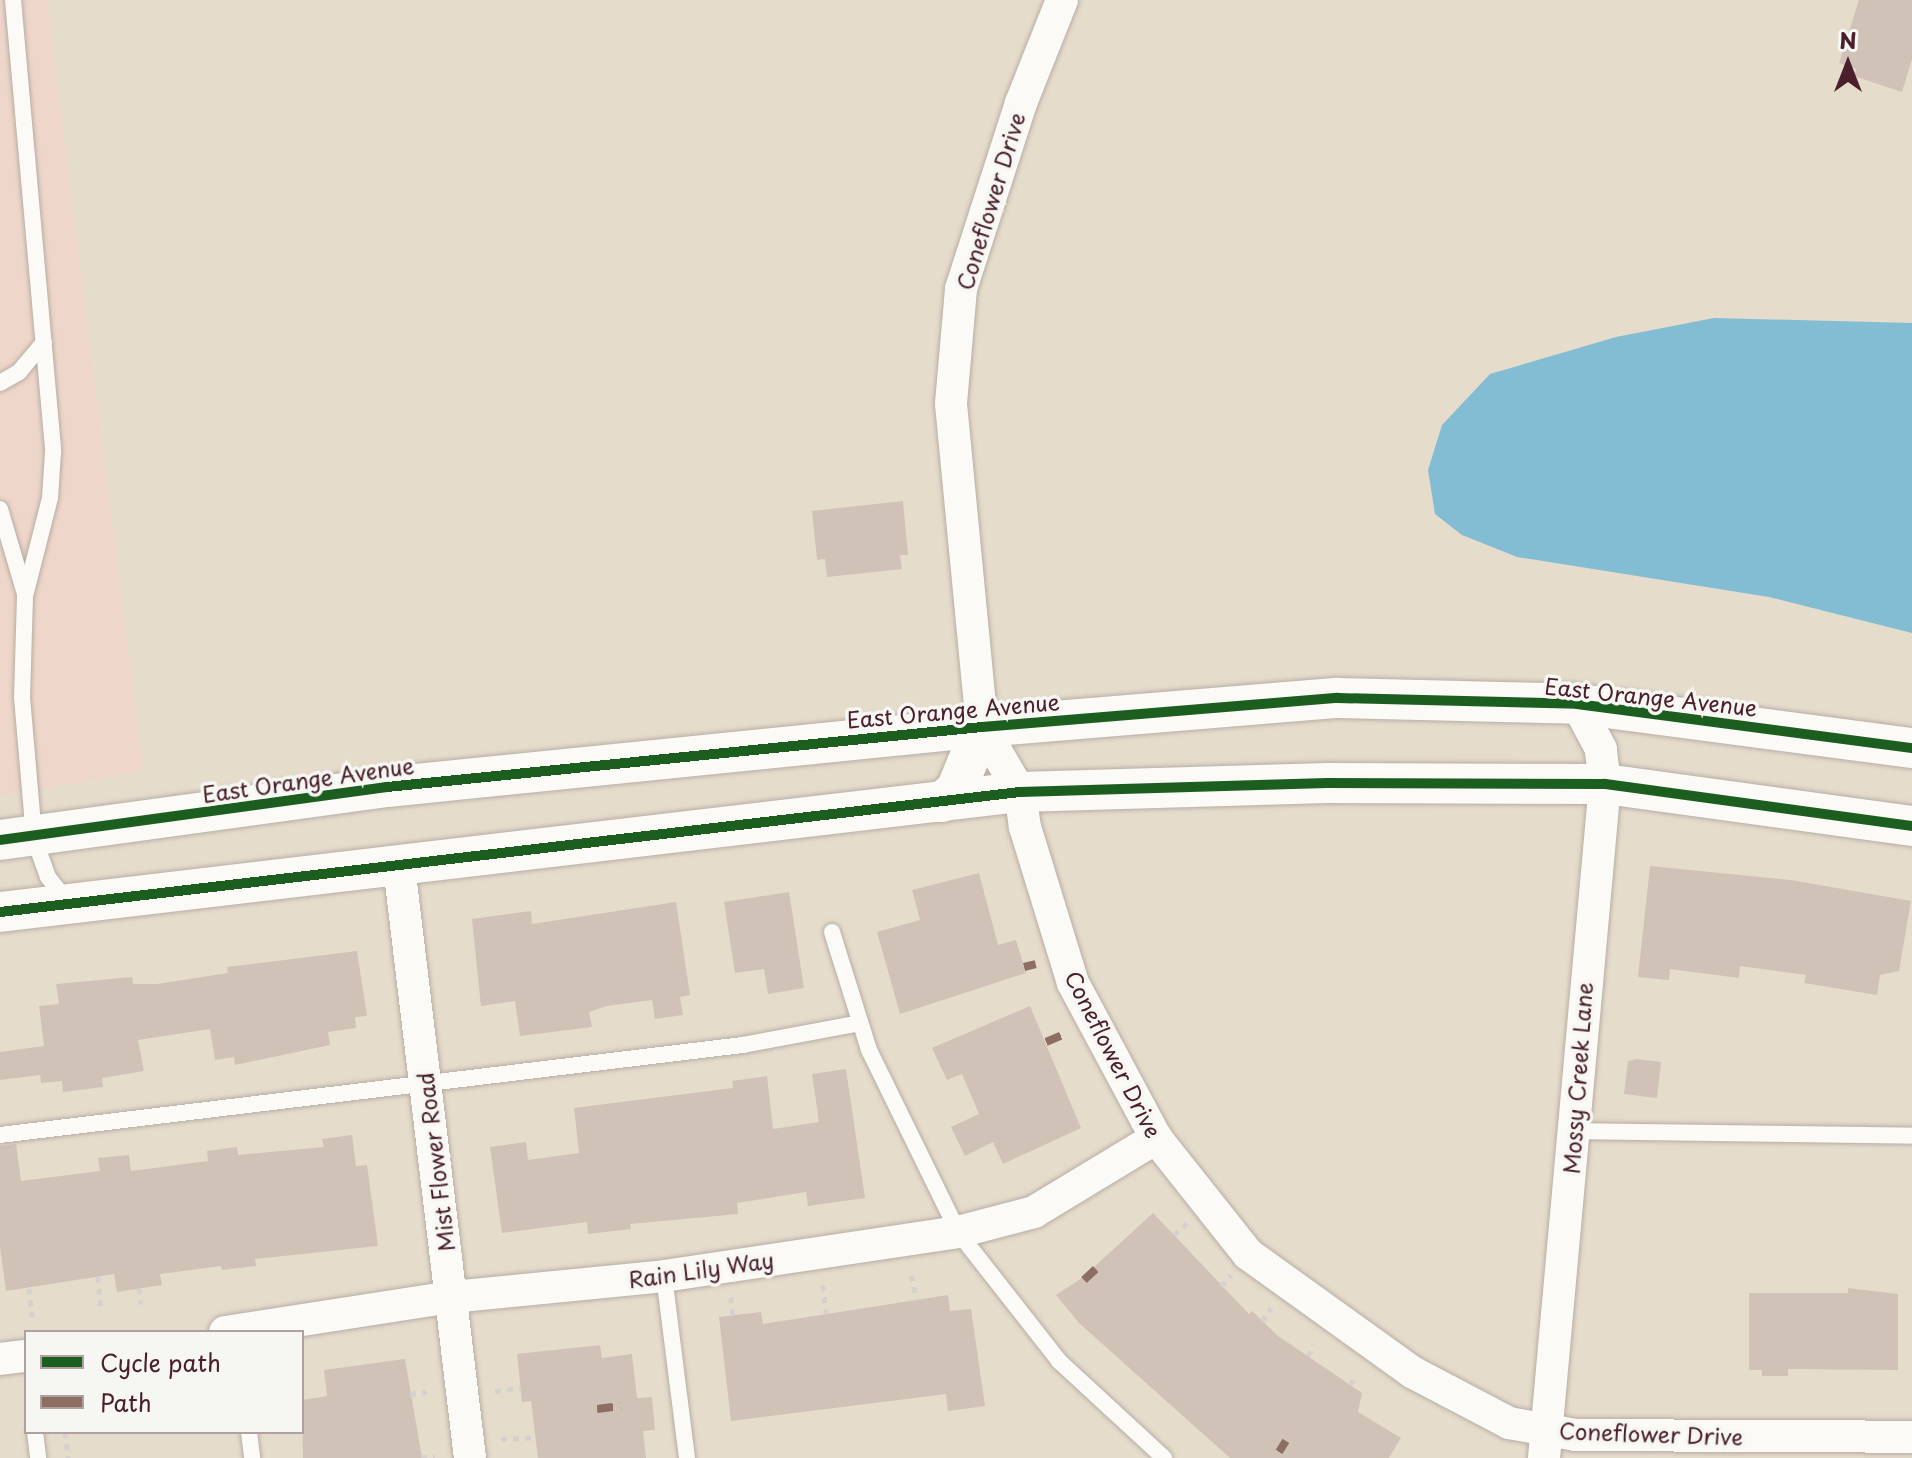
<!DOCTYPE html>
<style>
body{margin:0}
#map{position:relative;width:1912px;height:1458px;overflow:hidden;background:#e6dccc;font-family:"Playpen Sans",sans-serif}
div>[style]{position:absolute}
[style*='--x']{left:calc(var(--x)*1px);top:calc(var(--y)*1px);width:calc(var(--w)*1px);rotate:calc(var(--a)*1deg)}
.built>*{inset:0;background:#efd6ca}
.water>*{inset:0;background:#83bdd3}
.building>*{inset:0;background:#d0c2b7}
.path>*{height:5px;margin-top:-2.5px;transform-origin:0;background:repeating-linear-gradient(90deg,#d6d1cd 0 6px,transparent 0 12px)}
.roads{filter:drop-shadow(0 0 2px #b7ada4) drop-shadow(0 0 2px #b7ada4)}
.service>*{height:16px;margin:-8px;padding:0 8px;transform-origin:8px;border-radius:8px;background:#fbfaf7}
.minor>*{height:32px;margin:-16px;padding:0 16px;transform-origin:16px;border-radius:16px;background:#fbfaf7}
.tertiary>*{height:40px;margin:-20px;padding:0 20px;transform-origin:20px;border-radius:20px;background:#fbfaf7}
.quiet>*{height:8px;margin-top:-4px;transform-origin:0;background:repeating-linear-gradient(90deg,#8d6e63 0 16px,transparent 0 24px)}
.cycleway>*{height:10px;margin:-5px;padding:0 5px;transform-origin:5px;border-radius:5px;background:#1b5e20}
span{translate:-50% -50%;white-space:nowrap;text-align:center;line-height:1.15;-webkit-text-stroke:7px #f6f6f2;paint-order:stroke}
.street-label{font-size:22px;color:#4a1f2b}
.legend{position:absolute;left:24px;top:1330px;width:280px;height:104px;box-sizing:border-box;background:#f6f6f2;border:2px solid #b1a0a2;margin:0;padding:10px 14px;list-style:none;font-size:24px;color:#4a1f2b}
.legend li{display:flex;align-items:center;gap:16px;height:40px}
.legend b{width:40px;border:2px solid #b1a0a2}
.north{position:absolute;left:1808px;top:24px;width:80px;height:80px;-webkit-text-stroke:6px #f6f6f2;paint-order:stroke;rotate:0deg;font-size:22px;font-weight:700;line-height:32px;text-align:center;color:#4a1f2b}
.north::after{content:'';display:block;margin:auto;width:28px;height:36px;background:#4a1f2b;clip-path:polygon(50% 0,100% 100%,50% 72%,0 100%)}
</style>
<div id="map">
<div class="built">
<i style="clip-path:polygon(0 0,47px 0,143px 771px,0 796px)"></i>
</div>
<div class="water">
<i style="clip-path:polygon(1714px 318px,1912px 323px,1912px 633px,1769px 597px,1517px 557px,1462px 535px,1435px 514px,1428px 470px,1442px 425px,1490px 374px,1616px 337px)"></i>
</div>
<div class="building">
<i style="clip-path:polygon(1859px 0,1912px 0,1912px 59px,1902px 92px,1854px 76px,1856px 69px,1839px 63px)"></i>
<i style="clip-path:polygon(903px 501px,908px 555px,900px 555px,902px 569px,827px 577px,825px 559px,817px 560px,812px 511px)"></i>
<i style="clip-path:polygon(1650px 866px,1791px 880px,1911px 901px,1899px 971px,1880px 975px,1877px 995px,1804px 983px,1806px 975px,1740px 966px,1739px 978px,1670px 969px,1669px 980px,1638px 977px)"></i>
<i style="clip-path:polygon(979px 873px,998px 945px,1016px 940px,1026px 973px,900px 1014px,877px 932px,920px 920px,912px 890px)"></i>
<i style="clip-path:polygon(789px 892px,804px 988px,768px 994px,764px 969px,735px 973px,724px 902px)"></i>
<i style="clip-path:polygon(676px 902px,690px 995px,680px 997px,683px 1015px,655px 1019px,652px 1000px,607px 1006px,589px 1012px,592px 1027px,520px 1036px,515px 1001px,481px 1006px,472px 919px,531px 911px,532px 924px)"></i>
<i style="clip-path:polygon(357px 951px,367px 1016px,355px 1017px,356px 1028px,328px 1032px,330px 1045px,235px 1065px,234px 1057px,215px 1060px,210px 1029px,138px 1040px,144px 1071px,102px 1078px,103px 1087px,63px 1092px,62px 1081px,41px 1083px,40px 1075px,0 1080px,0 1052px,44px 1046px,39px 1006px,59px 1004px,56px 984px,132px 977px,133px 984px,157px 984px,228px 973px,227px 967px)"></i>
<i style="clip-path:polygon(1030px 1006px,1081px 1128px,1003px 1164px,993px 1142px,965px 1156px,951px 1127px,979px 1114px,962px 1074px,947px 1080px,932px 1048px)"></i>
<i style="clip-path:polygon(1637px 1059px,1661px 1062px,1657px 1098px,1624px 1094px,1628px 1061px)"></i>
<i style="clip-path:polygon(846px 1069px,865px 1198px,808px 1206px,806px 1192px,737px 1203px,738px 1214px,630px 1224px,631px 1229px,588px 1234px,587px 1222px,502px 1233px,490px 1147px,526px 1142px,528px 1160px,579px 1153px,574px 1108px,733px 1088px,732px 1081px,767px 1076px,773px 1129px,819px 1122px,812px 1074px)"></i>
<i style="clip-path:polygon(352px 1135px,356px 1166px,367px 1165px,378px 1246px,255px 1259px,256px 1266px,222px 1270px,221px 1266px,160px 1274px,162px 1285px,117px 1292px,114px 1274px,6px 1291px,0 1247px,0 1146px,16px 1144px,21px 1181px,100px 1171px,98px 1158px,129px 1155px,131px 1171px,208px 1161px,207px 1151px,237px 1147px,238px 1155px,324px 1147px,322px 1139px)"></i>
<i style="clip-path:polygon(1153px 1213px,1249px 1314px,1252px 1311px,1278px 1336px,1362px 1393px,1358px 1412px,1401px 1438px,1389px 1458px,1230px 1458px,1079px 1323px,1056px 1295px,1082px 1278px)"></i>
<i style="clip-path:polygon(1848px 1288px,1898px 1294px,1898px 1370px,1788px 1369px,1788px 1376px,1762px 1376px,1762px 1370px,1749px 1370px,1749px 1293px,1848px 1293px)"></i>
<i style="clip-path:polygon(948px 1295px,950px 1311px,971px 1309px,985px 1406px,948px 1411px,946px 1394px,731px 1421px,719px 1317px,761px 1312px,763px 1324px)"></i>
<i style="clip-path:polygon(600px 1345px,602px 1358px,632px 1354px,637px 1398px,652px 1397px,655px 1430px,643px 1431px,646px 1458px,538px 1458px,531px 1401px,522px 1402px,517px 1354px)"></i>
<i style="clip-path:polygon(405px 1359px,422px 1458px,303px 1458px,302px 1400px,327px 1396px,324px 1370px)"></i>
</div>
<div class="path">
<i style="--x:1174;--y:1235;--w:18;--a:-43"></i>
<i style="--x:911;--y:1275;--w:26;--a:77"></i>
<i style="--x:98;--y:1276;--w:33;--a:85"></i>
<i style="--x:823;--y:1285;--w:29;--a:84"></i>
<i style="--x:1221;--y:1286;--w:15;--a:-48"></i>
<i style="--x:29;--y:1288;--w:29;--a:84"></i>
<i style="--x:139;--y:1288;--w:16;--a:83"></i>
<i style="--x:731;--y:1297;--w:19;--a:84"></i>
<i style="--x:1262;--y:1321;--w:16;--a:-55"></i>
<i style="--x:1308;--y:1356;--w:13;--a:-63"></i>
<i style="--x:1350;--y:1385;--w:12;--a:-59"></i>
<i style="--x:495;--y:1391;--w:26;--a:-7"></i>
<i style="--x:410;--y:1394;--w:17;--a:-7"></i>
<i style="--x:65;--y:1432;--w:26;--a:83"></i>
<i style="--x:501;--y:1439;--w:34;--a:-3"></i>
<i style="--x:421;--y:1457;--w:14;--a:-4"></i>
</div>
<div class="roads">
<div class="service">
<i style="--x:13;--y:0;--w:454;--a:84.9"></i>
<i style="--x:53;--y:452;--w:46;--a:93.7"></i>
<i style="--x:50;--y:498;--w:101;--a:104.3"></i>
<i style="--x:25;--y:596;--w:101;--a:91.7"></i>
<i style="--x:22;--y:697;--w:142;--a:85.1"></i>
<i style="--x:34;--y:838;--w:41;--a:70.3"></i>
<i style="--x:48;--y:877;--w:29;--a:52"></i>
<i style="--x:0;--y:383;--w:22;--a:-30"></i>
<i style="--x:19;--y:372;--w:39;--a:-50"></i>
<i style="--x:0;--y:509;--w:89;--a:73.6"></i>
<i style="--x:832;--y:932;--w:124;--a:72.6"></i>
<i style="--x:869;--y:1050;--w:203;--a:63.9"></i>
<i style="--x:958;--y:1232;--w:164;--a:51.9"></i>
<i style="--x:1059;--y:1361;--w:143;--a:42.7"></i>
<i style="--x:1574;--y:1131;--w:338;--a:0.8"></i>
<i style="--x:0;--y:1135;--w:748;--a:-6.91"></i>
<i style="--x:743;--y:1045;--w:119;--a:-10.6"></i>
<i style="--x:664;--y:1276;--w:183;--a:82.8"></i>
<i style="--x:35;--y:1432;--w:26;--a:83"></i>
<i style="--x:249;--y:1432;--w:26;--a:83"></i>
</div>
<div class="minor">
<i style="--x:1062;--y:0;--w:111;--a:111.7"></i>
<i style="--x:1021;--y:103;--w:195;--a:107.9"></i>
<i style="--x:961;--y:289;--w:115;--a:95"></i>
<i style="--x:951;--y:404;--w:324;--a:84.5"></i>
<i style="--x:982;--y:727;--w:75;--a:59.7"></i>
<i style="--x:1020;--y:792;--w:35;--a:82"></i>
<i style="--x:1025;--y:827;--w:163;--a:72.9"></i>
<i style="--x:1073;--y:983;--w:176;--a:61.8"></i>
<i style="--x:1156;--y:1138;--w:148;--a:51.6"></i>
<i style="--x:1248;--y:1254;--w:202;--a:35.7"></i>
<i style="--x:1412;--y:1372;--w:110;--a:27.7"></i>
<i style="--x:1509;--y:1423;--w:68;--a:10.2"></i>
<i style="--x:1576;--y:1435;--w:336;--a:0.3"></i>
<i style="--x:399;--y:866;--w:596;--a:83.16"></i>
<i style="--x:225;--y:1332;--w:229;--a:-8.8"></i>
<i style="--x:451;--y:1297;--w:214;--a:-5.6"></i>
<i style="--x:664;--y:1276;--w:297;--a:-8.5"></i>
<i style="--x:958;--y:1232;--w:79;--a:-14.7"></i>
<i style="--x:1034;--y:1212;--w:143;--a:-31.2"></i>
<i style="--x:0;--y:1359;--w:26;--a:-7"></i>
<i style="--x:1544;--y:1458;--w:677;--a:-84.83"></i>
<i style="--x:1605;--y:784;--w:35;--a:-97"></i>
<i style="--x:1601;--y:749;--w:51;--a:-118.1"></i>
</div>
<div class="tertiary">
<i style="--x:942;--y:802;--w:18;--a:-41"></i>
<i style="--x:956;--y:790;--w:68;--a:-67.6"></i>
<i style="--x:0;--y:840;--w:391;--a:-7.8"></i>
<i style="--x:387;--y:787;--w:598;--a:-5.76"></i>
<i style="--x:982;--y:727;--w:357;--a:-4.7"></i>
<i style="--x:1338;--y:698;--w:239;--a:1.4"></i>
<i style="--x:1577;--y:704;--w:338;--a:7.5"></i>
<i style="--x:0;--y:912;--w:1027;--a:-6.71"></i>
<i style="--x:1020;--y:792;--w:307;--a:-1.7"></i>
<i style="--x:1327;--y:783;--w:278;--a:0.2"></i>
<i style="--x:1605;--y:784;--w:310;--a:7.8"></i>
</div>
</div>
<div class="quiet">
<i style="--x:1024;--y:967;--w:12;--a:-14"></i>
<i style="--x:1046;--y:1042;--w:21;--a:-23"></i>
<i style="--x:1084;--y:1280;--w:19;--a:-43"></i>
<i style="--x:597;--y:1409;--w:24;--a:-7"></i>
<i style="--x:1279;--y:1452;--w:13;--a:-58"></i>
</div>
<div class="cycleway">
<i style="--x:0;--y:840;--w:391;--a:-7.8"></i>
<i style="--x:387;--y:787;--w:598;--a:-5.76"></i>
<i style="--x:982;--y:727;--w:357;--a:-4.7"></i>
<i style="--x:1338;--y:698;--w:239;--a:1.4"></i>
<i style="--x:1577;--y:704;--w:338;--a:7.5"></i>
<i style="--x:0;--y:912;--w:1027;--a:-6.71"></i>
<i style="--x:1020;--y:792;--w:307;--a:-1.7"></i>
<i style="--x:1327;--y:783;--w:278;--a:0.2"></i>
<i style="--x:1605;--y:784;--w:310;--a:7.8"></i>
</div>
<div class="street-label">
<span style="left:990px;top:201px;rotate:-73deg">Coneflower Drive</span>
<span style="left:1651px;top:696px;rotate:6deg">East Orange Avenue</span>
<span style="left:953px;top:710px;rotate:-5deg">East Orange Avenue</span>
<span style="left:308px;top:779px;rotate:-8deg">East Orange Avenue</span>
<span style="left:1114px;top:1054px;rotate:63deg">Coneflower Drive</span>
<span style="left:1577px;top:1078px;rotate:-86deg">Mossy Creek Lane</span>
<span style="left:435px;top:1162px;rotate:-97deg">Mist Flower Road</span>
<span style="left:701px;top:1269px;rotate:-8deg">Rain Lily Way</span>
<span style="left:1651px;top:1433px;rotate:2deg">Coneflower Drive</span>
</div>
<ul class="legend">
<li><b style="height:10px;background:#1b5e20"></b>Cycle path</li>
<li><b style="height:10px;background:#8d6e63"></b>Path</li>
</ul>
<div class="north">N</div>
</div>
